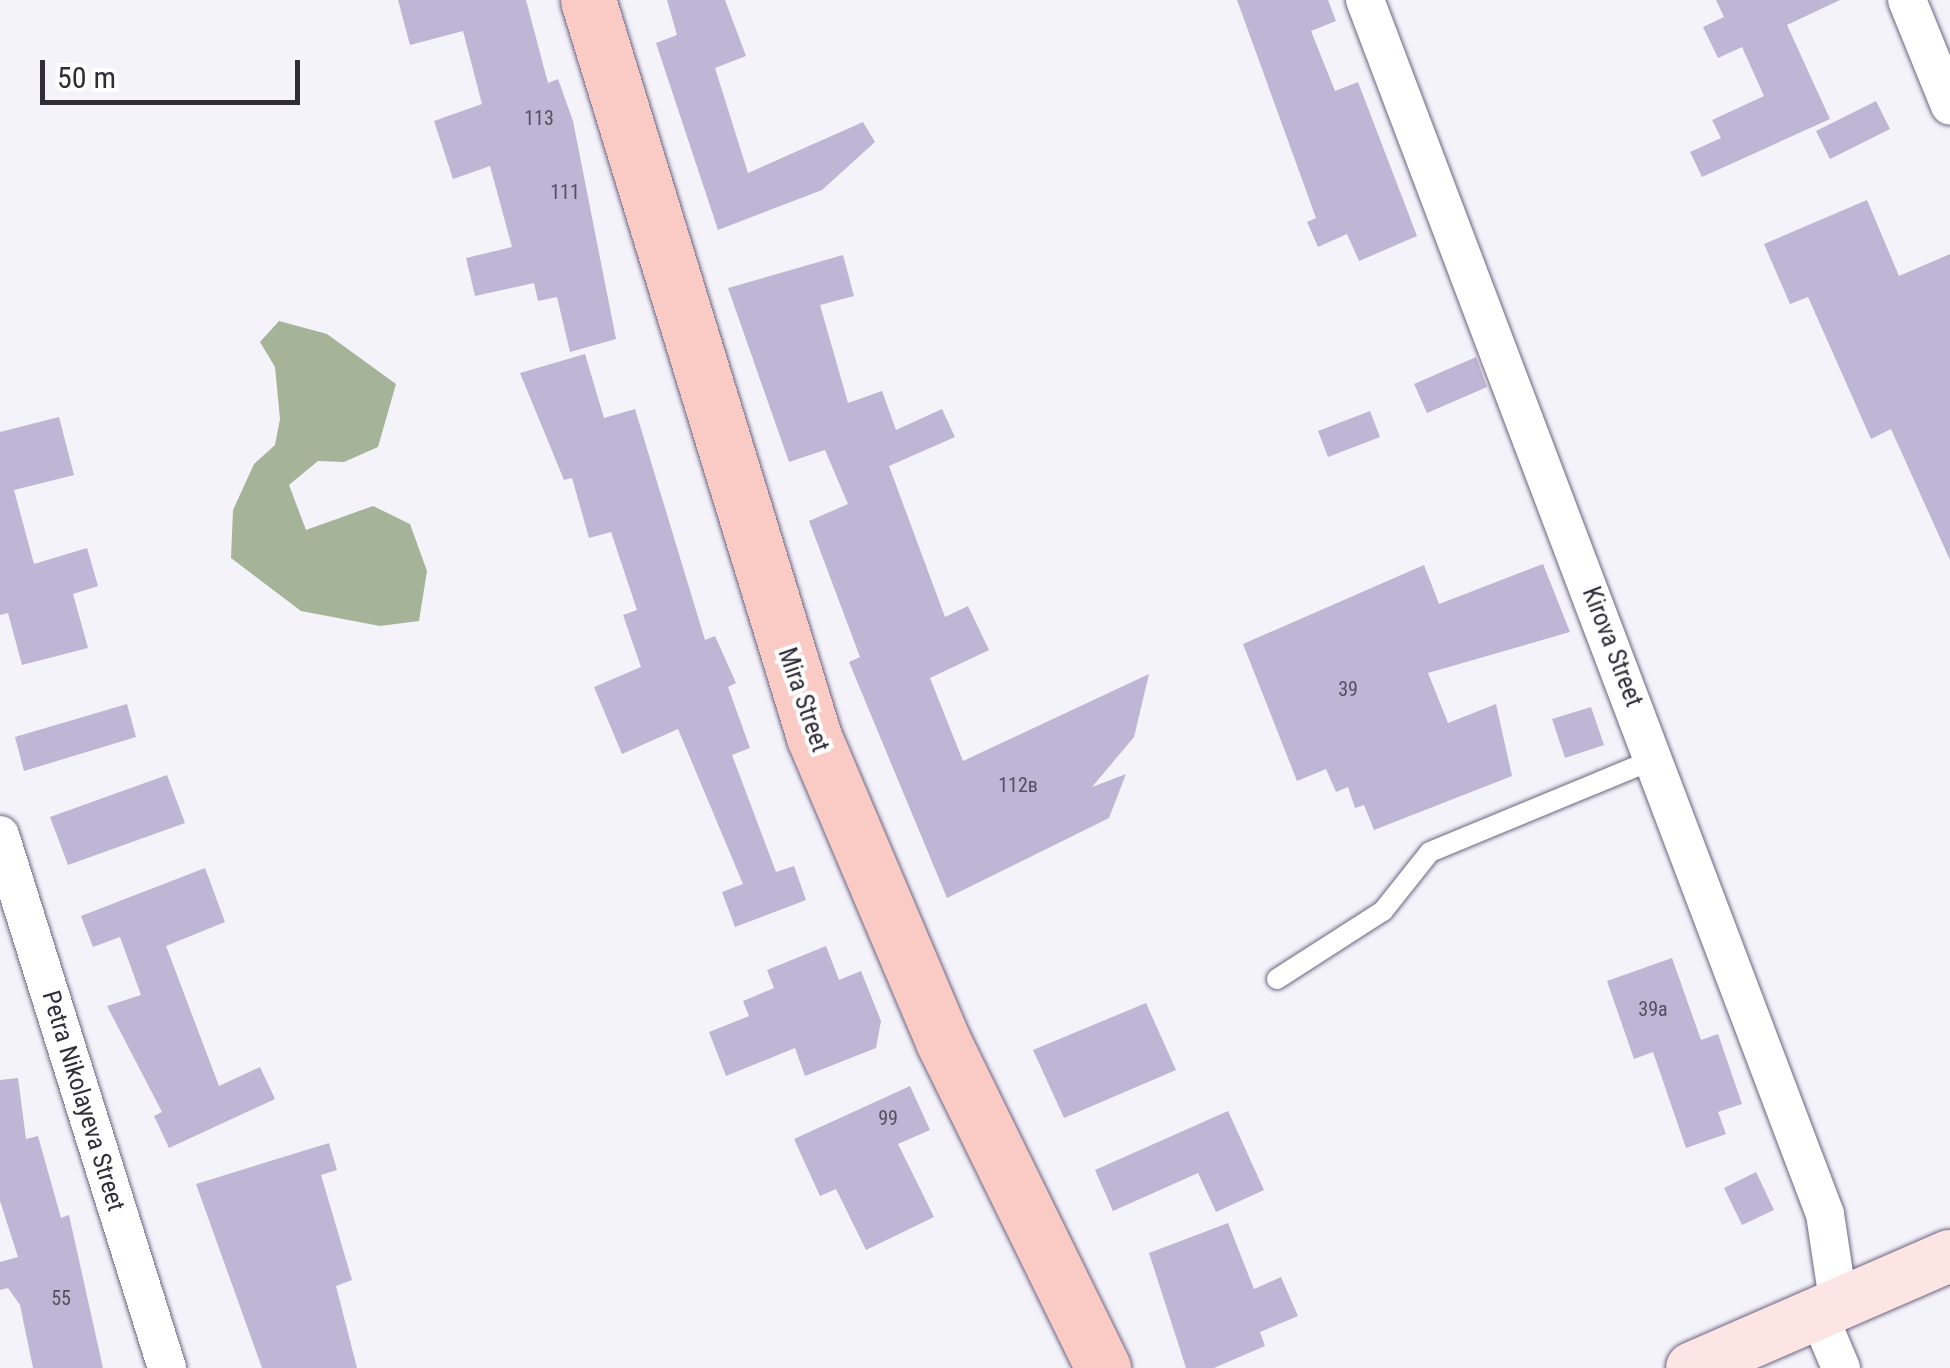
<!DOCTYPE html>
<meta charset="utf-8">
<style>
body{margin:0}
#map{position:relative;width:1950px;height:1368px;overflow:hidden;background:#f5f3fa;font-family:"Roboto Condensed",sans-serif}
div>[style]{position:absolute}
[style*='--x']{left:calc(var(--x)*1px);top:calc(var(--y)*1px);width:calc(var(--w)*1px);rotate:calc(var(--a)*1deg)}
.forest>*{inset:0;background:#a5b499}
.building>*{inset:0;background:#bdb6d4}
.roads{filter:drop-shadow(0 0 2px #6b6481) drop-shadow(0 0 2px #6b6481)}
.lane>*{height:20px;margin:-10px;padding:0 10px;transform-origin:10px;border-radius:10px;background:#fff}
.street>*{height:38px;margin:-19px;padding:0 19px;transform-origin:19px;border-radius:19px;background:#fff}
.secondary>*{height:52px;margin:-26px;padding:0 26px;transform-origin:26px;border-radius:26px;background:#fce5e2}
.primary>*{height:55px;margin:-27.5px;padding:0 27.5px;transform-origin:27.5px;border-radius:27.5px;background:#facbc4}
span{translate:-50% -50%;white-space:nowrap;text-align:center;line-height:1.15;-webkit-text-stroke:8px #fff;paint-order:stroke}
.number-label{font-size:20px;color:#534f60}
.number-label span{-webkit-text-stroke-width:0}
.street-label{font-size:25px;color:#302d39}
.scale{position:absolute;left:40px;top:60px;width:260px;height:45px;box-sizing:border-box;border:5px solid #302d39;border-top:0;padding-left:12px;font-size:30px;line-height:35px;white-space:nowrap;color:#302d39;-webkit-text-stroke:8px #fff;paint-order:stroke}
</style>
<div id="map">
<div class="forest">
<i style="clip-path:polygon(279px 321px,327px 334px,396px 384px,378px 447px,344px 462px,318px 461px,289px 485px,306px 530px,373px 506px,410px 524px,427px 571px,419px 621px,380px 626px,301px 611px,231px 558px,233px 510px,254px 464px,275px 445px,280px 419px,275px 367px,260px 342px)"></i>
</div>
<div class="building">
<i style="clip-path:polygon(398px 0,526px 0,548px 83px,558px 79px,573px 121px,616px 339px,570px 352px,557px 297px,538px 301px,534px 283px,475px 296px,466px 258px,512px 247px,490px 166px,453px 179px,434px 121px,482px 104px,463px 31px,410px 45px)"></i>
<i style="clip-path:polygon(667px 0,725px 0,746px 56px,715px 68px,748px 173px,863px 122px,875px 142px,822px 190px,718px 230px,656px 43px,677px 35px)"></i>
<i style="clip-path:polygon(1237px 0,1328px 0,1336px 21px,1311px 31px,1335px 91px,1358px 82px,1417px 236px,1359px 261px,1347px 234px,1318px 247px,1307px 222px,1316px 218px)"></i>
<i style="clip-path:polygon(1716px 0,1840px 0,1787px 25px,1830px 119px,1702px 177px,1690px 152px,1721px 138px,1712px 120px,1764px 96px,1742px 47px,1718px 58px,1703px 27px,1724px 17px)"></i>
<i style="clip-path:polygon(1876px 101px,1890px 129px,1830px 159px,1816px 131px)"></i>
<i style="clip-path:polygon(1867px 200px,1899px 276px,1950px 254px,1950px 560px,1891px 429px,1871px 439px,1808px 297px,1790px 304px,1764px 244px)"></i>
<i style="clip-path:polygon(843px 255px,854px 296px,820px 305px,848px 403px,882px 391px,896px 430px,942px 409px,955px 437px,889px 466px,945px 617px,968px 606px,989px 650px,930px 678px,963px 761px,1149px 674px,1134px 737px,1092px 787px,1126px 774px,1109px 818px,947px 898px,849px 662px,860px 657px,809px 521px,848px 504px,825px 450px,789px 462px,728px 288px)"></i>
<i style="clip-path:polygon(585px 354px,604px 418px,635px 409px,705px 640px,715px 636px,736px 683px,728px 687px,750px 748px,732px 755px,776px 872px,794px 866px,806px 900px,735px 927px,722px 892px,743px 884px,678px 729px,622px 754px,594px 687px,641px 667px,623px 615px,637px 610px,611px 532px,589px 538px,572px 478px,564px 480px,520px 373px)"></i>
<i style="clip-path:polygon(1476px 357px,1487px 387px,1427px 413px,1414px 384px)"></i>
<i style="clip-path:polygon(1370px 411px,1380px 437px,1328px 457px,1318px 431px)"></i>
<i style="clip-path:polygon(59px 417px,74px 475px,14px 490px,34px 564px,87px 548px,98px 586px,73px 594px,88px 648px,22px 665px,8px 613px,0 615px,0 432px)"></i>
<i style="clip-path:polygon(1543px 564px,1570px 632px,1428px 673px,1448px 723px,1496px 704px,1512px 776px,1374px 830px,1364px 805px,1355px 808px,1348px 787px,1336px 792px,1326px 769px,1297px 781px,1243px 644px,1424px 565px,1439px 604px)"></i>
<i style="clip-path:polygon(127px 704px,136px 737px,24px 771px,15px 737px)"></i>
<i style="clip-path:polygon(1591px 707px,1604px 745px,1565px 758px,1552px 719px)"></i>
<i style="clip-path:polygon(167px 775px,185px 823px,68px 865px,50px 817px)"></i>
<i style="clip-path:polygon(205px 868px,225px 922px,166px 946px,219px 1086px,260px 1067px,275px 1099px,169px 1148px,154px 1116px,162px 1112px,107px 1006px,141px 995px,120px 937px,93px 947px,81px 916px)"></i>
<i style="clip-path:polygon(826px 946px,839px 980px,861px 971px,881px 1021px,876px 1048px,805px 1076px,795px 1048px,726px 1076px,709px 1032px,749px 1016px,743px 1001px,774px 988px,767px 970px)"></i>
<i style="clip-path:polygon(1672px 958px,1701px 1040px,1718px 1034px,1742px 1104px,1718px 1112px,1726px 1134px,1686px 1148px,1653px 1052px,1634px 1059px,1607px 981px)"></i>
<i style="clip-path:polygon(1146px 1003px,1176px 1070px,1064px 1118px,1033px 1050px)"></i>
<i style="clip-path:polygon(18px 1078px,26px 1139px,38px 1136px,61px 1218px,69px 1215px,103px 1368px,33px 1368px,20px 1305px,8px 1288px,0 1290px,0 1262px,18px 1257px,0 1201px,0 1080px)"></i>
<i style="clip-path:polygon(910px 1086px,930px 1130px,898px 1144px,934px 1217px,866px 1250px,836px 1189px,820px 1196px,794px 1139px)"></i>
<i style="clip-path:polygon(1228px 1111px,1264px 1190px,1216px 1212px,1198px 1173px,1113px 1211px,1095px 1170px)"></i>
<i style="clip-path:polygon(329px 1143px,337px 1170px,321px 1175px,352px 1280px,336px 1286px,357px 1368px,262px 1368px,196px 1184px)"></i>
<i style="clip-path:polygon(1756px 1172px,1774px 1210px,1742px 1225px,1724px 1188px)"></i>
<i style="clip-path:polygon(1228px 1223px,1254px 1289px,1281px 1277px,1298px 1316px,1260px 1332px,1265px 1346px,1214px 1368px,1186px 1368px,1149px 1253px)"></i>
</div>
<div class="roads">
<div class="lane">
<i style="--x:1277;--y:979;--w:126;--a:-32.7"></i>
<i style="--x:1383;--y:911;--w:75;--a:-51.5"></i>
<i style="--x:1430;--y:852;--w:243;--a:-22.5"></i>
</div>
<div class="street">
<i style="--x:1365;--y:0;--w:1298;--a:69.25"></i>
<i style="--x:1825;--y:1214;--w:87;--a:81.4"></i>
<i style="--x:1907;--y:0;--w:114;--a:67.9"></i>
<i style="--x:0;--y:835;--w:559;--a:72.6"></i>
<i style="--x:1817;--y:1311;--w:62;--a:67.2"></i>
</div>
<div class="secondary">
<i style="--x:1692;--y:1368;--w:281;--a:-23.5"></i>
</div>
<div class="primary">
<i style="--x:588;--y:0;--w:771;--a:72.95"></i>
<i style="--x:814;--y:737;--w:330;--a:67"></i>
<i style="--x:943;--y:1041;--w:364;--a:63.9"></i>
</div>
</div>
<div class="number-label">
<span style="left:539px;top:118px">113</span>
<span style="left:565px;top:192px">111</span>
<span style="left:1348px;top:689px">39</span>
<span style="left:1018px;top:785px">112в</span>
<span style="left:1653px;top:1009px">39а</span>
<span style="left:888px;top:1118px">99</span>
<span style="left:61px;top:1298px">55</span>
</div>
<div class="street-label">
<span style="left:1612px;top:647px;rotate:69deg">Kirova Street</span>
<span style="left:803px;top:700px;rotate:71deg">Mira Street</span>
<span style="left:83px;top:1101px;rotate:73deg">Petra Nikolayeva Street</span>
</div>
<div class="scale">50 m</div>
</div>
